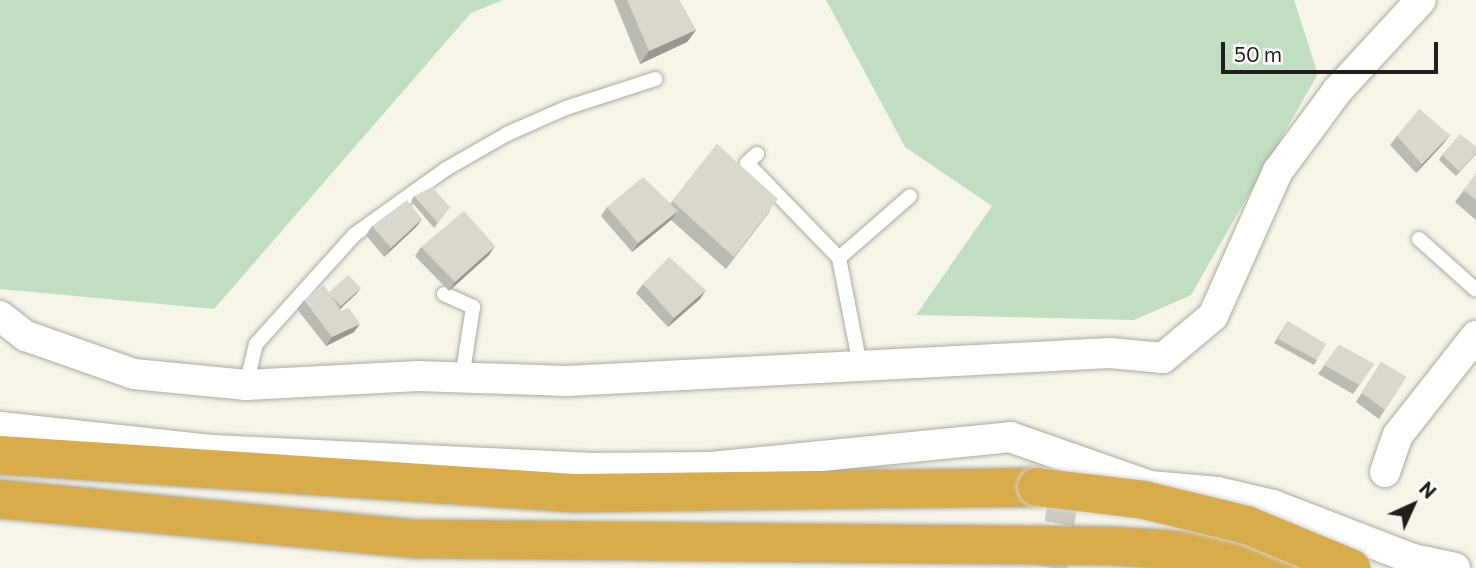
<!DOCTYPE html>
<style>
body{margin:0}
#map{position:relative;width:1476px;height:568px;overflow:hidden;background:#f7f5ea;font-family:Commissioner,sans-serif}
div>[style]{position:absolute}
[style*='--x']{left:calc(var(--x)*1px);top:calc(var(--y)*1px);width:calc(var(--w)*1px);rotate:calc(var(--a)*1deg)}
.green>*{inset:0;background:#c2dec1}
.minor-tunnel>*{height:30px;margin-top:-15px;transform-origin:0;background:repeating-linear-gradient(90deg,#cccac1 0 30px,transparent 0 45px)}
.roads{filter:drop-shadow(0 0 2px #acaa9f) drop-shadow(0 0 2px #acaa9f)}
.service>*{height:14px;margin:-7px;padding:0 7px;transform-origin:7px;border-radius:7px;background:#fff}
.minor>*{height:30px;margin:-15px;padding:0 15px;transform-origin:15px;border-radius:15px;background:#fff}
.motorway>*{height:38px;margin:-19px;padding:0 19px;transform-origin:19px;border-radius:19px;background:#d8ac4b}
.bridges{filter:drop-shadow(0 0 2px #d2d2d1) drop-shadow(0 0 2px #d2d2d1)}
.motorway-bridge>*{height:38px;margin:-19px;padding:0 19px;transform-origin:19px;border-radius:19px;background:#d8ac4b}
.wall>*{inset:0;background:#bbbab0}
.shaded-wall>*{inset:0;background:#999790}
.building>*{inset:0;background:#dad8cd}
span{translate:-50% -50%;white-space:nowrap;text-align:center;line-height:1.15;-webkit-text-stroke:7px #fff;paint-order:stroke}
.north{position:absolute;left:1378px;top:470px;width:70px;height:70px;-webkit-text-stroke:5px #fff;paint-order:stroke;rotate:45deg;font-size:19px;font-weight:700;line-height:28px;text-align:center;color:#201f1b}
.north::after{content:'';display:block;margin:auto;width:24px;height:32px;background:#201f1b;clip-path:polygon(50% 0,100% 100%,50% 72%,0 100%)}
.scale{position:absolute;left:1221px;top:42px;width:217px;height:32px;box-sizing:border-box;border:4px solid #201f1b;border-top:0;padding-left:9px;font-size:21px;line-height:24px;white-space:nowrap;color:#201f1b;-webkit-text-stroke:5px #fff;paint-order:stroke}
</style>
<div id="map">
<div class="green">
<i style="clip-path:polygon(0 0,503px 0,471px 13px,214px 309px,0 289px)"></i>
<i style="clip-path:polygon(826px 0,1294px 0,1318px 74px,1191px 295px,1134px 320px,916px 315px,992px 206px,905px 147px)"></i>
</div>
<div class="minor-tunnel">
<i style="--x:1052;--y:568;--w:92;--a:-80.6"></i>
</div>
<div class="roads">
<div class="service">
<i style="--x:757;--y:154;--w:13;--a:138"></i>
<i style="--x:747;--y:163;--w:132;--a:45.9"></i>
<i style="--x:1419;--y:239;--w:76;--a:41.8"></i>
<i style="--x:444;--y:294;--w:32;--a:24"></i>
<i style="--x:473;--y:307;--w:72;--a:98.8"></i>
<i style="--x:860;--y:365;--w:109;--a:-101.1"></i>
<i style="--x:839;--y:258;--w:94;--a:-41.1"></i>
<i style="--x:246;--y:385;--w:42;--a:-76.3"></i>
<i style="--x:256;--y:344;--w:147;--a:-48"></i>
<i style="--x:354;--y:235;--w:113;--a:-35.7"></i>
<i style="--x:446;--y:169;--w:70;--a:-29.8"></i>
<i style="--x:507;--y:134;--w:64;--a:-23.8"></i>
<i style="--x:566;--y:108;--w:94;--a:-18"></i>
</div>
<div class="minor">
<i style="--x:0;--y:316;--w:33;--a:38"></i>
<i style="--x:26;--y:336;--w:114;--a:19.4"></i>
<i style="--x:134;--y:374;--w:113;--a:5.6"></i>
<i style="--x:246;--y:385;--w:172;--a:-3"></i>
<i style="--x:418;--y:376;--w:149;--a:1.9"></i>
<i style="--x:567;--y:381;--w:544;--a:-2.95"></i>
<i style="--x:1110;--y:353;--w:53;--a:5.4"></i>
<i style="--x:1163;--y:358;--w:65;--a:-40"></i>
<i style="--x:1213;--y:316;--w:159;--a:-65.9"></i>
<i style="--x:1278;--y:171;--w:101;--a:-53.5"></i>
<i style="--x:1338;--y:90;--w:122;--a:-47.3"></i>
<i style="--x:0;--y:427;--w:213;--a:6.2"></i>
<i style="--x:212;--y:450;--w:376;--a:2.7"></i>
<i style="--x:588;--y:468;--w:123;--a:-0.5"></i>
<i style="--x:711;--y:467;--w:301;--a:-5.7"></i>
<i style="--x:1010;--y:437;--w:148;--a:19.3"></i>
<i style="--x:1150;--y:486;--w:68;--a:5"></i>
<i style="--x:1218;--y:492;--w:57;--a:13.3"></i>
<i style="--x:1273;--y:505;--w:150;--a:21.1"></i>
<i style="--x:1413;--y:559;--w:43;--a:12.1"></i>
<i style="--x:1385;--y:472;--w:39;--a:-71"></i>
<i style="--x:1398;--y:435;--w:126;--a:-51.8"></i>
</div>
<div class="motorway">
<i style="--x:0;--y:455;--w:575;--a:3.79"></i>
<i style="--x:574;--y:493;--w:463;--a:-0.7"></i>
<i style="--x:0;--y:499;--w:420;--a:5.5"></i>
<i style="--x:418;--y:539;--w:691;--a:0.58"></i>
<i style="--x:1109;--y:546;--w:105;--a:3.3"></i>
<i style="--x:1214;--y:552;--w:75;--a:12.4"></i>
</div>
</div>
<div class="bridges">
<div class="motorway-bridge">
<i style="--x:1037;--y:487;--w:108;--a:6.9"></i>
<i style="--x:1144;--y:500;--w:106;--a:13.6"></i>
<i style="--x:1247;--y:525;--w:113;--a:22.5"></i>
</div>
</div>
<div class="wall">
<i style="clip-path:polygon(614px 0,679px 0,696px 30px,687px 42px,640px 64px)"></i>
<i style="clip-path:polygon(1450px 135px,1443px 144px,1416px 173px,1390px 145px,1397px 136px)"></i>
<i style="clip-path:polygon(717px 144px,770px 211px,726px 269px,671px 220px,632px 252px,601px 216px,607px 207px,670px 204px)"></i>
<i style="clip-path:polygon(1476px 147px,1476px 154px,1456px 176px,1439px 160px,1442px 155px)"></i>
<i style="clip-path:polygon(1476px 174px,1476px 220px,1455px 202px)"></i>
<i style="clip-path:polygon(414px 196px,450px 207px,434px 228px,411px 201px)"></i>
<i style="clip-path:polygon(422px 219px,416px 227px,384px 257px,366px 235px,372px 226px)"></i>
<i style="clip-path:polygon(421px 247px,489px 255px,449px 291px,415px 256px)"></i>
<i style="clip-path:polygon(643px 284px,700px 299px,668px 327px,636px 293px)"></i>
<i style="clip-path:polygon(329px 292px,357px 293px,340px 309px,354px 332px,326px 346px,297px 309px,304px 300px)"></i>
<i style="clip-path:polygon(1288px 321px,1317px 360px,1314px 365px,1274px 343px)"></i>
<i style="clip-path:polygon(1339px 345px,1374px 364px,1353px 394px,1318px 374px)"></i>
<i style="clip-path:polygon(1381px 362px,1406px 377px,1379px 419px,1356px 402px)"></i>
</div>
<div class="shaded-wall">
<i style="clip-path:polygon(696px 30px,687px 42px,640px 64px,649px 51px)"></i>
<i style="clip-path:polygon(1450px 135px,1443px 144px,1416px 173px,1422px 164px)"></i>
<i style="clip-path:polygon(678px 211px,671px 220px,632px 252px,638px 243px)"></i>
<i style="clip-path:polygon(422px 219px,416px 227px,384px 257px,391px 248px)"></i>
<i style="clip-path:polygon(495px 246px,489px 255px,449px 291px,455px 282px)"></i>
<i style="clip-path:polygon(361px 288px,357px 293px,338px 311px,341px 306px)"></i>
<i style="clip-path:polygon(706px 290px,700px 299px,668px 327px,674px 318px)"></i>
<i style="clip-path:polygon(360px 324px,354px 332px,326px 346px,332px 337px)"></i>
</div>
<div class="building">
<i style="clip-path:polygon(627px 0,679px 0,696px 30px,649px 51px)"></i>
<i style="clip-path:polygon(1419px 109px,1450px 135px,1422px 164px,1397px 136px)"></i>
<i style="clip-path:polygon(1460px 134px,1476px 147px,1476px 153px,1459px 171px,1442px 155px)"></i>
<i style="clip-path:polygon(717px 144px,778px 199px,734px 257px,672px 201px)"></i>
<i style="clip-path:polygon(1476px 174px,1476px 200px,1463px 190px)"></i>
<i style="clip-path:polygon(643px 177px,678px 211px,638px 243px,607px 207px)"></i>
<i style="clip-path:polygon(432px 187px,450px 207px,438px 223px,414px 196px)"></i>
<i style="clip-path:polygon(407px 200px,422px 219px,391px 248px,372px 226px)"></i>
<i style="clip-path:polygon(464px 211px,495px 246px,455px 282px,421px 247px)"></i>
<i style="clip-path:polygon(669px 257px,706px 290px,674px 318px,643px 284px)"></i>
<i style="clip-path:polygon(348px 275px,361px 288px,341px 306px,328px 293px)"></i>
<i style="clip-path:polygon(324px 285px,341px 311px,349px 308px,360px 324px,332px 337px,304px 300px)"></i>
<i style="clip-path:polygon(1288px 321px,1326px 344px,1317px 360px,1278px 339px)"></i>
<i style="clip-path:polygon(1339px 345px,1374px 364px,1359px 385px,1324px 365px)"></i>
<i style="clip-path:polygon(1381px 362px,1406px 377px,1385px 410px,1362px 393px)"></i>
</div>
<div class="north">N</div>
<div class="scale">50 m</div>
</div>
